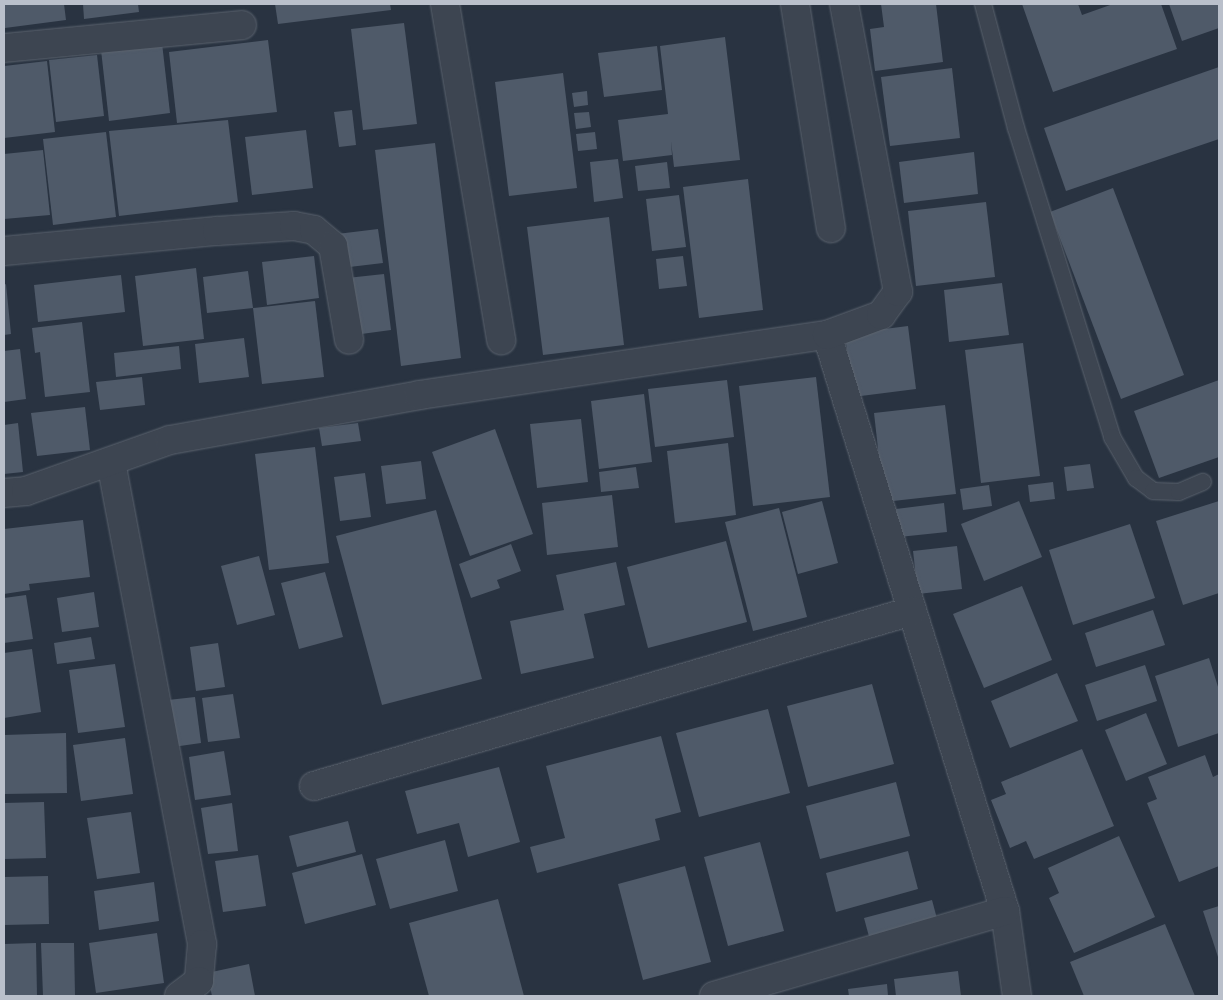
<!DOCTYPE html>
<style>
body{margin:0}
#map{position:relative;width:1223px;height:1000px;overflow:hidden;background:#293341;font-family:Karla,sans-serif}
div>[style]{position:absolute}
[style*='--x']{left:calc(var(--x)*1px);top:calc(var(--y)*1px);width:calc(var(--w)*1px);rotate:calc(var(--a)*1deg)}
.building>*{inset:0;background:#4f5a69}
.roads{filter:drop-shadow(0 0 1px #5b636e) drop-shadow(0 0 1px #5b636e)}
.service>*{height:16px;margin:-8px;padding:0 8px;transform-origin:8px;border-radius:8px;background:#3d4551}
.minor>*{height:28px;margin:-14px;padding:0 14px;transform-origin:14px;border-radius:14px;background:#3d4551}
span{translate:-50% -50%;white-space:nowrap;text-align:center;line-height:1.15;-webkit-text-stroke:4px #212a36;paint-order:stroke}
.frame{position:absolute;inset:0;border:5px solid #bac0cb;pointer-events:none}
</style>
<div id="map">
<div class="building">
<i style="clip-path:polygon(4px 4px,64px 4px,66px 20px,5px 28px)"></i>
<i style="clip-path:polygon(83px 4px,138px 4px,139px 12px,84px 19px)"></i>
<i style="clip-path:polygon(275px 4px,390px 4px,391px 10px,278px 24px)"></i>
<i style="clip-path:polygon(881px 4px,936px 4px,943px 62px,875px 71px,870px 29px,884px 27px)"></i>
<i style="clip-path:polygon(1022px 4px,1078px 4px,1082px 15px,1113px 4px,1161px 4px,1177px 49px,1053px 92px)"></i>
<i style="clip-path:polygon(1169px 4px,1219px 4px,1219px 28px,1182px 41px)"></i>
<i style="clip-path:polygon(404px 23px,417px 124px,363px 130px,351px 29px)"></i>
<i style="clip-path:polygon(725px 37px,740px 160px,674px 167px,671px 141px,672px 155px,623px 161px,618px 120px,668px 114px,660px 46px)"></i>
<i style="clip-path:polygon(268px 40px,277px 112px,177px 123px,169px 52px)"></i>
<i style="clip-path:polygon(162px 43px,170px 113px,109px 121px,101px 50px)"></i>
<i style="clip-path:polygon(657px 46px,662px 90px,604px 97px,598px 53px)"></i>
<i style="clip-path:polygon(97px 55px,104px 116px,56px 122px,49px 60px)"></i>
<i style="clip-path:polygon(47px 61px,55px 132px,4px 138px,4px 66px)"></i>
<i style="clip-path:polygon(1219px 67px,1219px 139px,1066px 191px,1044px 128px)"></i>
<i style="clip-path:polygon(952px 68px,960px 138px,890px 146px,881px 77px)"></i>
<i style="clip-path:polygon(563px 73px,577px 188px,509px 196px,495px 82px)"></i>
<i style="clip-path:polygon(587px 91px,588px 105px,574px 107px,572px 93px)"></i>
<i style="clip-path:polygon(352px 110px,356px 145px,339px 147px,334px 112px)"></i>
<i style="clip-path:polygon(589px 112px,591px 127px,576px 129px,574px 113px)"></i>
<i style="clip-path:polygon(228px 120px,238px 202px,119px 216px,109px 131px)"></i>
<i style="clip-path:polygon(306px 130px,313px 188px,252px 195px,245px 137px)"></i>
<i style="clip-path:polygon(106px 132px,116px 217px,53px 225px,43px 139px)"></i>
<i style="clip-path:polygon(595px 132px,597px 149px,578px 151px,576px 134px)"></i>
<i style="clip-path:polygon(435px 143px,461px 358px,401px 366px,375px 150px)"></i>
<i style="clip-path:polygon(43px 150px,50px 215px,4px 219px,4px 154px)"></i>
<i style="clip-path:polygon(974px 152px,978px 194px,904px 203px,899px 162px)"></i>
<i style="clip-path:polygon(618px 159px,623px 198px,594px 202px,590px 162px)"></i>
<i style="clip-path:polygon(667px 162px,670px 188px,638px 191px,635px 166px)"></i>
<i style="clip-path:polygon(748px 179px,763px 310px,699px 318px,683px 187px)"></i>
<i style="clip-path:polygon(1113px 188px,1184px 375px,1121px 399px,1050px 212px)"></i>
<i style="clip-path:polygon(679px 195px,686px 247px,652px 251px,646px 199px)"></i>
<i style="clip-path:polygon(986px 202px,995px 277px,916px 286px,908px 211px)"></i>
<i style="clip-path:polygon(609px 217px,624px 345px,543px 355px,527px 227px)"></i>
<i style="clip-path:polygon(378px 229px,383px 263px,341px 268px,337px 234px)"></i>
<i style="clip-path:polygon(314px 256px,319px 298px,267px 305px,262px 262px)"></i>
<i style="clip-path:polygon(683px 256px,687px 286px,659px 289px,656px 259px)"></i>
<i style="clip-path:polygon(196px 268px,204px 339px,143px 346px,135px 276px)"></i>
<i style="clip-path:polygon(248px 271px,253px 308px,207px 313px,203px 277px)"></i>
<i style="clip-path:polygon(384px 274px,391px 330px,354px 335px,347px 278px)"></i>
<i style="clip-path:polygon(121px 275px,125px 312px,38px 322px,34px 285px)"></i>
<i style="clip-path:polygon(1002px 283px,1009px 335px,949px 342px,944px 290px)"></i>
<i style="clip-path:polygon(6px 284px,11px 334px,4px 335px,4px 285px)"></i>
<i style="clip-path:polygon(315px 301px,324px 377px,262px 384px,253px 308px)"></i>
<i style="clip-path:polygon(82px 322px,90px 392px,45px 397px,40px 352px,35px 353px,32px 328px)"></i>
<i style="clip-path:polygon(908px 326px,916px 389px,853px 397px,845px 334px)"></i>
<i style="clip-path:polygon(244px 338px,249px 377px,199px 383px,195px 344px)"></i>
<i style="clip-path:polygon(1023px 343px,1040px 476px,981px 483px,965px 350px)"></i>
<i style="clip-path:polygon(179px 346px,181px 369px,116px 377px,114px 353px)"></i>
<i style="clip-path:polygon(20px 349px,26px 399px,4px 402px,4px 351px)"></i>
<i style="clip-path:polygon(142px 377px,145px 405px,100px 410px,96px 382px)"></i>
<i style="clip-path:polygon(816px 377px,830px 497px,753px 506px,739px 386px)"></i>
<i style="clip-path:polygon(727px 380px,734px 437px,655px 447px,648px 389px)"></i>
<i style="clip-path:polygon(1219px 380px,1219px 457px,1159px 478px,1134px 411px)"></i>
<i style="clip-path:polygon(644px 394px,652px 462px,599px 469px,591px 401px)"></i>
<i style="clip-path:polygon(945px 405px,956px 494px,884px 502px,874px 413px)"></i>
<i style="clip-path:polygon(85px 407px,90px 450px,37px 456px,31px 413px)"></i>
<i style="clip-path:polygon(581px 419px,588px 482px,537px 488px,530px 424px)"></i>
<i style="clip-path:polygon(18px 423px,23px 472px,4px 474px,4px 425px)"></i>
<i style="clip-path:polygon(358px 423px,361px 441px,322px 446px,319px 428px)"></i>
<i style="clip-path:polygon(495px 429px,533px 534px,470px 556px,432px 452px)"></i>
<i style="clip-path:polygon(728px 443px,736px 515px,675px 523px,667px 451px)"></i>
<i style="clip-path:polygon(315px 447px,329px 563px,269px 570px,255px 454px)"></i>
<i style="clip-path:polygon(421px 461px,426px 499px,386px 504px,381px 466px)"></i>
<i style="clip-path:polygon(1090px 464px,1094px 488px,1067px 491px,1064px 467px)"></i>
<i style="clip-path:polygon(636px 467px,639px 488px,601px 492px,599px 472px)"></i>
<i style="clip-path:polygon(365px 473px,371px 517px,340px 521px,334px 477px)"></i>
<i style="clip-path:polygon(1053px 482px,1055px 499px,1030px 502px,1028px 485px)"></i>
<i style="clip-path:polygon(989px 485px,992px 506px,963px 510px,960px 489px)"></i>
<i style="clip-path:polygon(612px 495px,618px 547px,547px 555px,542px 503px)"></i>
<i style="clip-path:polygon(822px 501px,838px 563px,798px 574px,782px 512px)"></i>
<i style="clip-path:polygon(1019px 501px,1042px 557px,984px 581px,961px 524px)"></i>
<i style="clip-path:polygon(1219px 501px,1219px 593px,1183px 605px,1156px 521px)"></i>
<i style="clip-path:polygon(944px 503px,947px 532px,899px 537px,896px 509px)"></i>
<i style="clip-path:polygon(779px 508px,807px 617px,753px 631px,725px 522px)"></i>
<i style="clip-path:polygon(436px 510px,482px 679px,382px 705px,336px 536px)"></i>
<i style="clip-path:polygon(83px 520px,90px 577px,29px 584px,30px 590px,4px 594px,4px 529px)"></i>
<i style="clip-path:polygon(1130px 524px,1155px 598px,1073px 625px,1049px 550px)"></i>
<i style="clip-path:polygon(726px 541px,747px 622px,648px 648px,627px 567px)"></i>
<i style="clip-path:polygon(511px 544px,521px 571px,497px 580px,500px 588px,471px 598px,459px 564px)"></i>
<i style="clip-path:polygon(957px 546px,962px 589px,918px 594px,913px 551px)"></i>
<i style="clip-path:polygon(259px 556px,275px 615px,237px 625px,221px 566px)"></i>
<i style="clip-path:polygon(616px 562px,625px 605px,584px 614px,594px 658px,521px 674px,510px 621px,564px 610px,556px 575px)"></i>
<i style="clip-path:polygon(325px 572px,343px 637px,299px 649px,281px 583px)"></i>
<i style="clip-path:polygon(1022px 586px,1052px 660px,984px 688px,953px 614px)"></i>
<i style="clip-path:polygon(94px 592px,99px 627px,62px 632px,57px 598px)"></i>
<i style="clip-path:polygon(26px 595px,33px 639px,4px 643px,4px 598px)"></i>
<i style="clip-path:polygon(1153px 610px,1165px 645px,1096px 667px,1085px 633px)"></i>
<i style="clip-path:polygon(91px 637px,95px 659px,57px 664px,54px 643px)"></i>
<i style="clip-path:polygon(218px 643px,225px 687px,196px 691px,190px 647px)"></i>
<i style="clip-path:polygon(32px 649px,41px 712px,4px 718px,4px 653px)"></i>
<i style="clip-path:polygon(1209px 658px,1219px 690px,1219px 733px,1178px 747px,1155px 676px)"></i>
<i style="clip-path:polygon(115px 664px,125px 727px,78px 733px,69px 670px)"></i>
<i style="clip-path:polygon(1145px 665px,1157px 701px,1097px 721px,1085px 685px)"></i>
<i style="clip-path:polygon(1057px 673px,1078px 721px,1010px 748px,991px 701px)"></i>
<i style="clip-path:polygon(872px 684px,894px 764px,808px 787px,787px 706px)"></i>
<i style="clip-path:polygon(233px 694px,240px 738px,208px 742px,202px 698px)"></i>
<i style="clip-path:polygon(195px 697px,201px 743px,173px 747px,168px 700px)"></i>
<i style="clip-path:polygon(768px 709px,790px 793px,699px 817px,676px 733px)"></i>
<i style="clip-path:polygon(1146px 713px,1167px 764px,1126px 781px,1105px 730px)"></i>
<i style="clip-path:polygon(66px 733px,67px 793px,4px 794px,4px 735px)"></i>
<i style="clip-path:polygon(661px 736px,681px 812px,655px 819px,660px 840px,537px 873px,530px 847px,565px 838px,546px 766px)"></i>
<i style="clip-path:polygon(125px 738px,133px 794px,81px 801px,73px 745px)"></i>
<i style="clip-path:polygon(1082px 749px,1114px 826px,1034px 859px,1026px 841px,1010px 848px,991px 800px,1006px 794px,1001px 782px)"></i>
<i style="clip-path:polygon(224px 751px,231px 795px,195px 800px,189px 757px)"></i>
<i style="clip-path:polygon(1205px 755px,1213px 777px,1219px 774px,1219px 866px,1179px 882px,1147px 803px,1157px 799px,1148px 777px)"></i>
<i style="clip-path:polygon(499px 767px,520px 842px,468px 857px,459px 823px,417px 834px,405px 791px)"></i>
<i style="clip-path:polygon(896px 782px,910px 836px,820px 859px,806px 806px)"></i>
<i style="clip-path:polygon(44px 802px,46px 858px,4px 859px,4px 803px)"></i>
<i style="clip-path:polygon(232px 803px,238px 851px,208px 854px,201px 808px)"></i>
<i style="clip-path:polygon(131px 812px,140px 873px,97px 879px,87px 818px)"></i>
<i style="clip-path:polygon(348px 821px,356px 852px,297px 867px,289px 836px)"></i>
<i style="clip-path:polygon(1119px 836px,1155px 917px,1074px 953px,1049px 898px,1059px 893px,1048px 868px)"></i>
<i style="clip-path:polygon(445px 840px,458px 891px,390px 909px,376px 859px)"></i>
<i style="clip-path:polygon(760px 842px,784px 931px,728px 946px,704px 857px)"></i>
<i style="clip-path:polygon(908px 851px,918px 889px,836px 912px,826px 873px)"></i>
<i style="clip-path:polygon(362px 854px,376px 905px,305px 924px,292px 873px)"></i>
<i style="clip-path:polygon(258px 855px,266px 906px,223px 912px,215px 861px)"></i>
<i style="clip-path:polygon(685px 866px,711px 962px,643px 980px,618px 884px)"></i>
<i style="clip-path:polygon(48px 876px,49px 924px,4px 925px,4px 877px)"></i>
<i style="clip-path:polygon(154px 882px,159px 921px,99px 930px,94px 891px)"></i>
<i style="clip-path:polygon(498px 899px,524px 996px,429px 996px,409px 923px)"></i>
<i style="clip-path:polygon(932px 900px,939px 926px,871px 944px,864px 918px)"></i>
<i style="clip-path:polygon(1219px 906px,1219px 960px,1203px 911px)"></i>
<i style="clip-path:polygon(1165px 924px,1195px 996px,1084px 996px,1070px 962px)"></i>
<i style="clip-path:polygon(157px 933px,164px 983px,96px 993px,89px 943px)"></i>
<i style="clip-path:polygon(36px 943px,37px 996px,4px 996px,4px 944px)"></i>
<i style="clip-path:polygon(41px 943px,74px 943px,75px 996px,43px 996px)"></i>
<i style="clip-path:polygon(249px 964px,255px 996px,212px 996px,207px 973px)"></i>
<i style="clip-path:polygon(958px 971px,961px 996px,896px 996px,894px 979px)"></i>
<i style="clip-path:polygon(887px 984px,888px 996px,849px 996px,848px 989px)"></i>
</div>
<div class="roads">
<div class="service">
<i style="--x:983;--y:4;--w:128;--a:75.1"></i>
<i style="--x:1016;--y:128;--w:324;--a:72.7"></i>
<i style="--x:1112;--y:437;--w:48;--a:59.7"></i>
<i style="--x:1136;--y:478;--w:21;--a:37"></i>
<i style="--x:1153;--y:491;--w:26;--a:2"></i>
<i style="--x:1179;--y:492;--w:26;--a:-23"></i>
</div>
<div class="minor">
<i style="--x:445;--y:4;--w:341;--a:80.5"></i>
<i style="--x:795;--y:4;--w:227;--a:80.9"></i>
<i style="--x:4;--y:48;--w:239;--a:-5.5"></i>
<i style="--x:4;--y:251;--w:214;--a:-5.4"></i>
<i style="--x:217;--y:231;--w:77;--a:-3.7"></i>
<i style="--x:294;--y:226;--w:20;--a:11"></i>
<i style="--x:314;--y:230;--w:25;--a:40"></i>
<i style="--x:333;--y:246;--w:95;--a:80.3"></i>
<i style="--x:827;--y:335;--w:603;--a:72.83"></i>
<i style="--x:1005;--y:911;--w:86;--a:82"></i>
<i style="--x:111;--y:462;--w:491;--a:79.3"></i>
<i style="--x:202;--y:944;--w:37;--a:95"></i>
<i style="--x:199;--y:981;--w:25;--a:143"></i>
<i style="--x:4;--y:493;--w:22;--a:-5"></i>
<i style="--x:26;--y:491;--w:153;--a:-19.5"></i>
<i style="--x:170;--y:440;--w:253;--a:-10.2"></i>
<i style="--x:419;--y:395;--w:412;--a:-8.4"></i>
<i style="--x:827;--y:335;--w:58;--a:-20.3"></i>
<i style="--x:881;--y:315;--w:29;--a:-54"></i>
<i style="--x:898;--y:292;--w:293;--a:-100.6"></i>
<i style="--x:314;--y:786;--w:623;--a:-16.31"></i>
<i style="--x:714;--y:996;--w:303;--a:-16.3"></i>
</div>
</div>
<div class="frame"></div>
</div>
